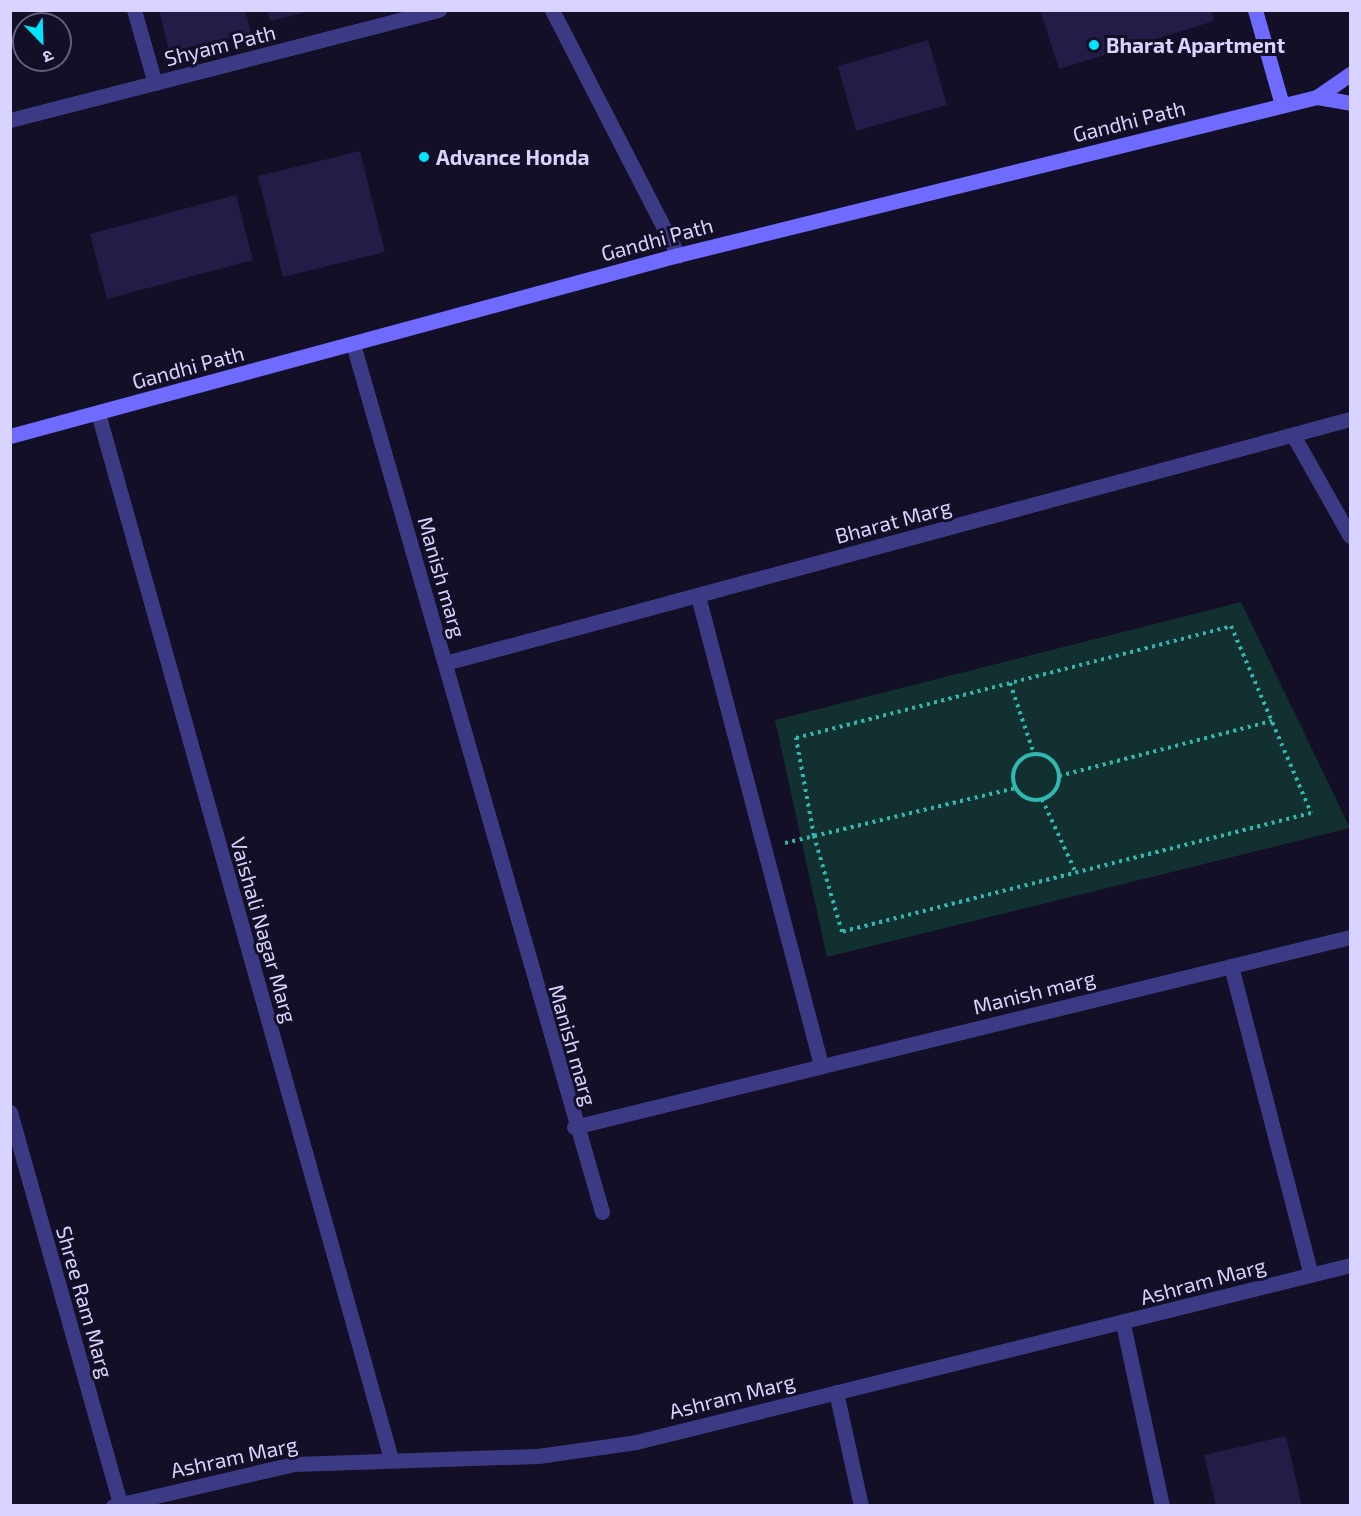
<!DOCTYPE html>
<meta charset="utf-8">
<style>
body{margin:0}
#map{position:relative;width:1361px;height:1516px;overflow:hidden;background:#130f26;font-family:"Exo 2","Noto Sans Devanagari",sans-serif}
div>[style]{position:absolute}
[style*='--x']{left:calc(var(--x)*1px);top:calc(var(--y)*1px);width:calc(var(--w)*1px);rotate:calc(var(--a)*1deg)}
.green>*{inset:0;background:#12302f}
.building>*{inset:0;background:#241b47}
.path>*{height:4px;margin-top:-2px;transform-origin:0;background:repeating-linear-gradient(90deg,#2fb8b0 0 3px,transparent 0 7.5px)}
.path>.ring{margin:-2px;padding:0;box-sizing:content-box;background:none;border:4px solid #2fb8b0;border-radius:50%}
.street>*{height:15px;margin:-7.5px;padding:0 7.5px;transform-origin:7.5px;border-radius:7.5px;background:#3d3a85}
.secondary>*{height:15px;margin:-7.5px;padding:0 7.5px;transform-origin:7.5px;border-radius:7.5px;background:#6f6bff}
.dots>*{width:16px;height:16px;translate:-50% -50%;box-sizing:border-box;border:3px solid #130f26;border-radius:50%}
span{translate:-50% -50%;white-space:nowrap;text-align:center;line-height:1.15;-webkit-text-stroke:6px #130f26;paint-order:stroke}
.street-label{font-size:21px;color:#d9d4ff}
.poi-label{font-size:21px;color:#d9d4ff;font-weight:700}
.left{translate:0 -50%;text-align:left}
.frame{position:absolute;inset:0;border:12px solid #d9d4ff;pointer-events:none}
.north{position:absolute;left:12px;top:12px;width:60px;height:60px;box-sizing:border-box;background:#130f26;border:2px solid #625e7d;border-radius:50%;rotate:157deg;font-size:16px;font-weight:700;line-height:24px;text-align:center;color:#d9d4ff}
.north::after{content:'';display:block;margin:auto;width:21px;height:27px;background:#00e5ff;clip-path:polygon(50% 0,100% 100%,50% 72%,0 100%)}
</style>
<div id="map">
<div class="green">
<i style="clip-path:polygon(1241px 602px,1350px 828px,827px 957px,775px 720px)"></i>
</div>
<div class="building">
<i style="clip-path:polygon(159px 10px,245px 10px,251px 32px,169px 52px)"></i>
<i style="clip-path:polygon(267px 10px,311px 10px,311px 11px,270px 21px)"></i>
<i style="clip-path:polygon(1040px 10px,1211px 10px,1214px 21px,1059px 69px)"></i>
<i style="clip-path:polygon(928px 40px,947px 105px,856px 131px,838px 66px)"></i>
<i style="clip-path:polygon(360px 151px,385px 252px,283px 277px,258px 176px)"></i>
<i style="clip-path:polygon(236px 195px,253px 260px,107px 299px,90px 234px)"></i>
<i style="clip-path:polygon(1286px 1436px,1302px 1506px,1216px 1506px,1204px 1455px)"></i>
</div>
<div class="path">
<i style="--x:1231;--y:626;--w:203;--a:66.8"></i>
<i style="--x:1311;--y:813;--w:484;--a:165.8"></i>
<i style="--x:842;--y:932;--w:100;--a:-106.3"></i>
<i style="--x:814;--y:836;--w:100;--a:-100.4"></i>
<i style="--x:796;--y:738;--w:449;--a:-14.4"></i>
<i style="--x:1010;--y:683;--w:75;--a:71.3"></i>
<i class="ring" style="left:1013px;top:754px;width:42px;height:42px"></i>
<i style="--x:1059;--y:776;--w:220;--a:-14.5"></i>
<i style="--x:1042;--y:799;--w:81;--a:65.3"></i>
<i style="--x:785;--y:843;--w:236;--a:-13.4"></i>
</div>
<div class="street">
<i style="--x:134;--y:10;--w:76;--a:74"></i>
<i style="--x:552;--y:10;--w:276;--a:62.8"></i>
<i style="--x:10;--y:120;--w:443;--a:-14.4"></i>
<i style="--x:353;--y:344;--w:903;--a:73.99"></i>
<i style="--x:98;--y:413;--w:1086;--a:74.35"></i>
<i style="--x:1293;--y:435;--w:116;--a:60.6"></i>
<i style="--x:698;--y:596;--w:486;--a:75.3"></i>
<i style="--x:445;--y:663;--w:937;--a:-15.09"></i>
<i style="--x:1231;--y:966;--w:319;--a:75.5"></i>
<i style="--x:10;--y:1112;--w:406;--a:74.3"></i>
<i style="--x:574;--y:1127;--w:799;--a:-13.76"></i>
<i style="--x:1123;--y:1324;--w:186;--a:77.9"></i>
<i style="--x:836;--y:1392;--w:117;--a:77.6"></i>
<i style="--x:113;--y:1506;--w:186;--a:-13.1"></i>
<i style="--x:294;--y:1464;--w:244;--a:-1.9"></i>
<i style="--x:538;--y:1456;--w:99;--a:-8.1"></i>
<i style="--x:636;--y:1442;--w:736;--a:-13.92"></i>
</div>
<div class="secondary">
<i style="--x:1255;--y:10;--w:99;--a:74.1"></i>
<i style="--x:1317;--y:97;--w:34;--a:10"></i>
<i style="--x:10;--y:436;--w:692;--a:-15.16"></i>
<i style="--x:678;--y:255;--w:658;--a:-13.89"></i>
<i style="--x:1317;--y:97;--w:40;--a:-34.9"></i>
</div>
<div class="dots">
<i style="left:1094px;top:45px;background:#00e5ff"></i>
<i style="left:424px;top:157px;background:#00e5ff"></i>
</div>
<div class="street-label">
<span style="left:220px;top:45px;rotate:-14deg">Shyam Path</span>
<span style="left:1129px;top:121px;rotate:-14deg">Gandhi Path</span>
<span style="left:657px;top:239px;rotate:-15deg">Gandhi Path</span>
<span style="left:188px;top:367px;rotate:-15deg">Gandhi Path</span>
<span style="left:893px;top:521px;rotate:-15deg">Bharat Marg</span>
<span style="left:442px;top:577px;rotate:74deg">Manish marg</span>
<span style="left:264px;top:930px;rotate:74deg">Vaishali Nagar Marg</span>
<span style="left:1034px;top:992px;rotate:-14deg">Manish marg</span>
<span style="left:573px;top:1045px;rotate:74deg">Manish marg</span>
<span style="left:1203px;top:1281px;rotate:-15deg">Ashram Marg</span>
<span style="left:85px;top:1302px;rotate:74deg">Shree Ram Marg</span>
<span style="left:732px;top:1396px;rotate:-14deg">Ashram Marg</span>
<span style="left:234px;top:1457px;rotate:-12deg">Ashram Marg</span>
</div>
<div class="poi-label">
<span class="left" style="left:1106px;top:45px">Bharat Apartment</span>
<span class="left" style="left:436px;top:157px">Advance Honda</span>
</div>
<div class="frame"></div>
<div class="north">उ</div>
</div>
